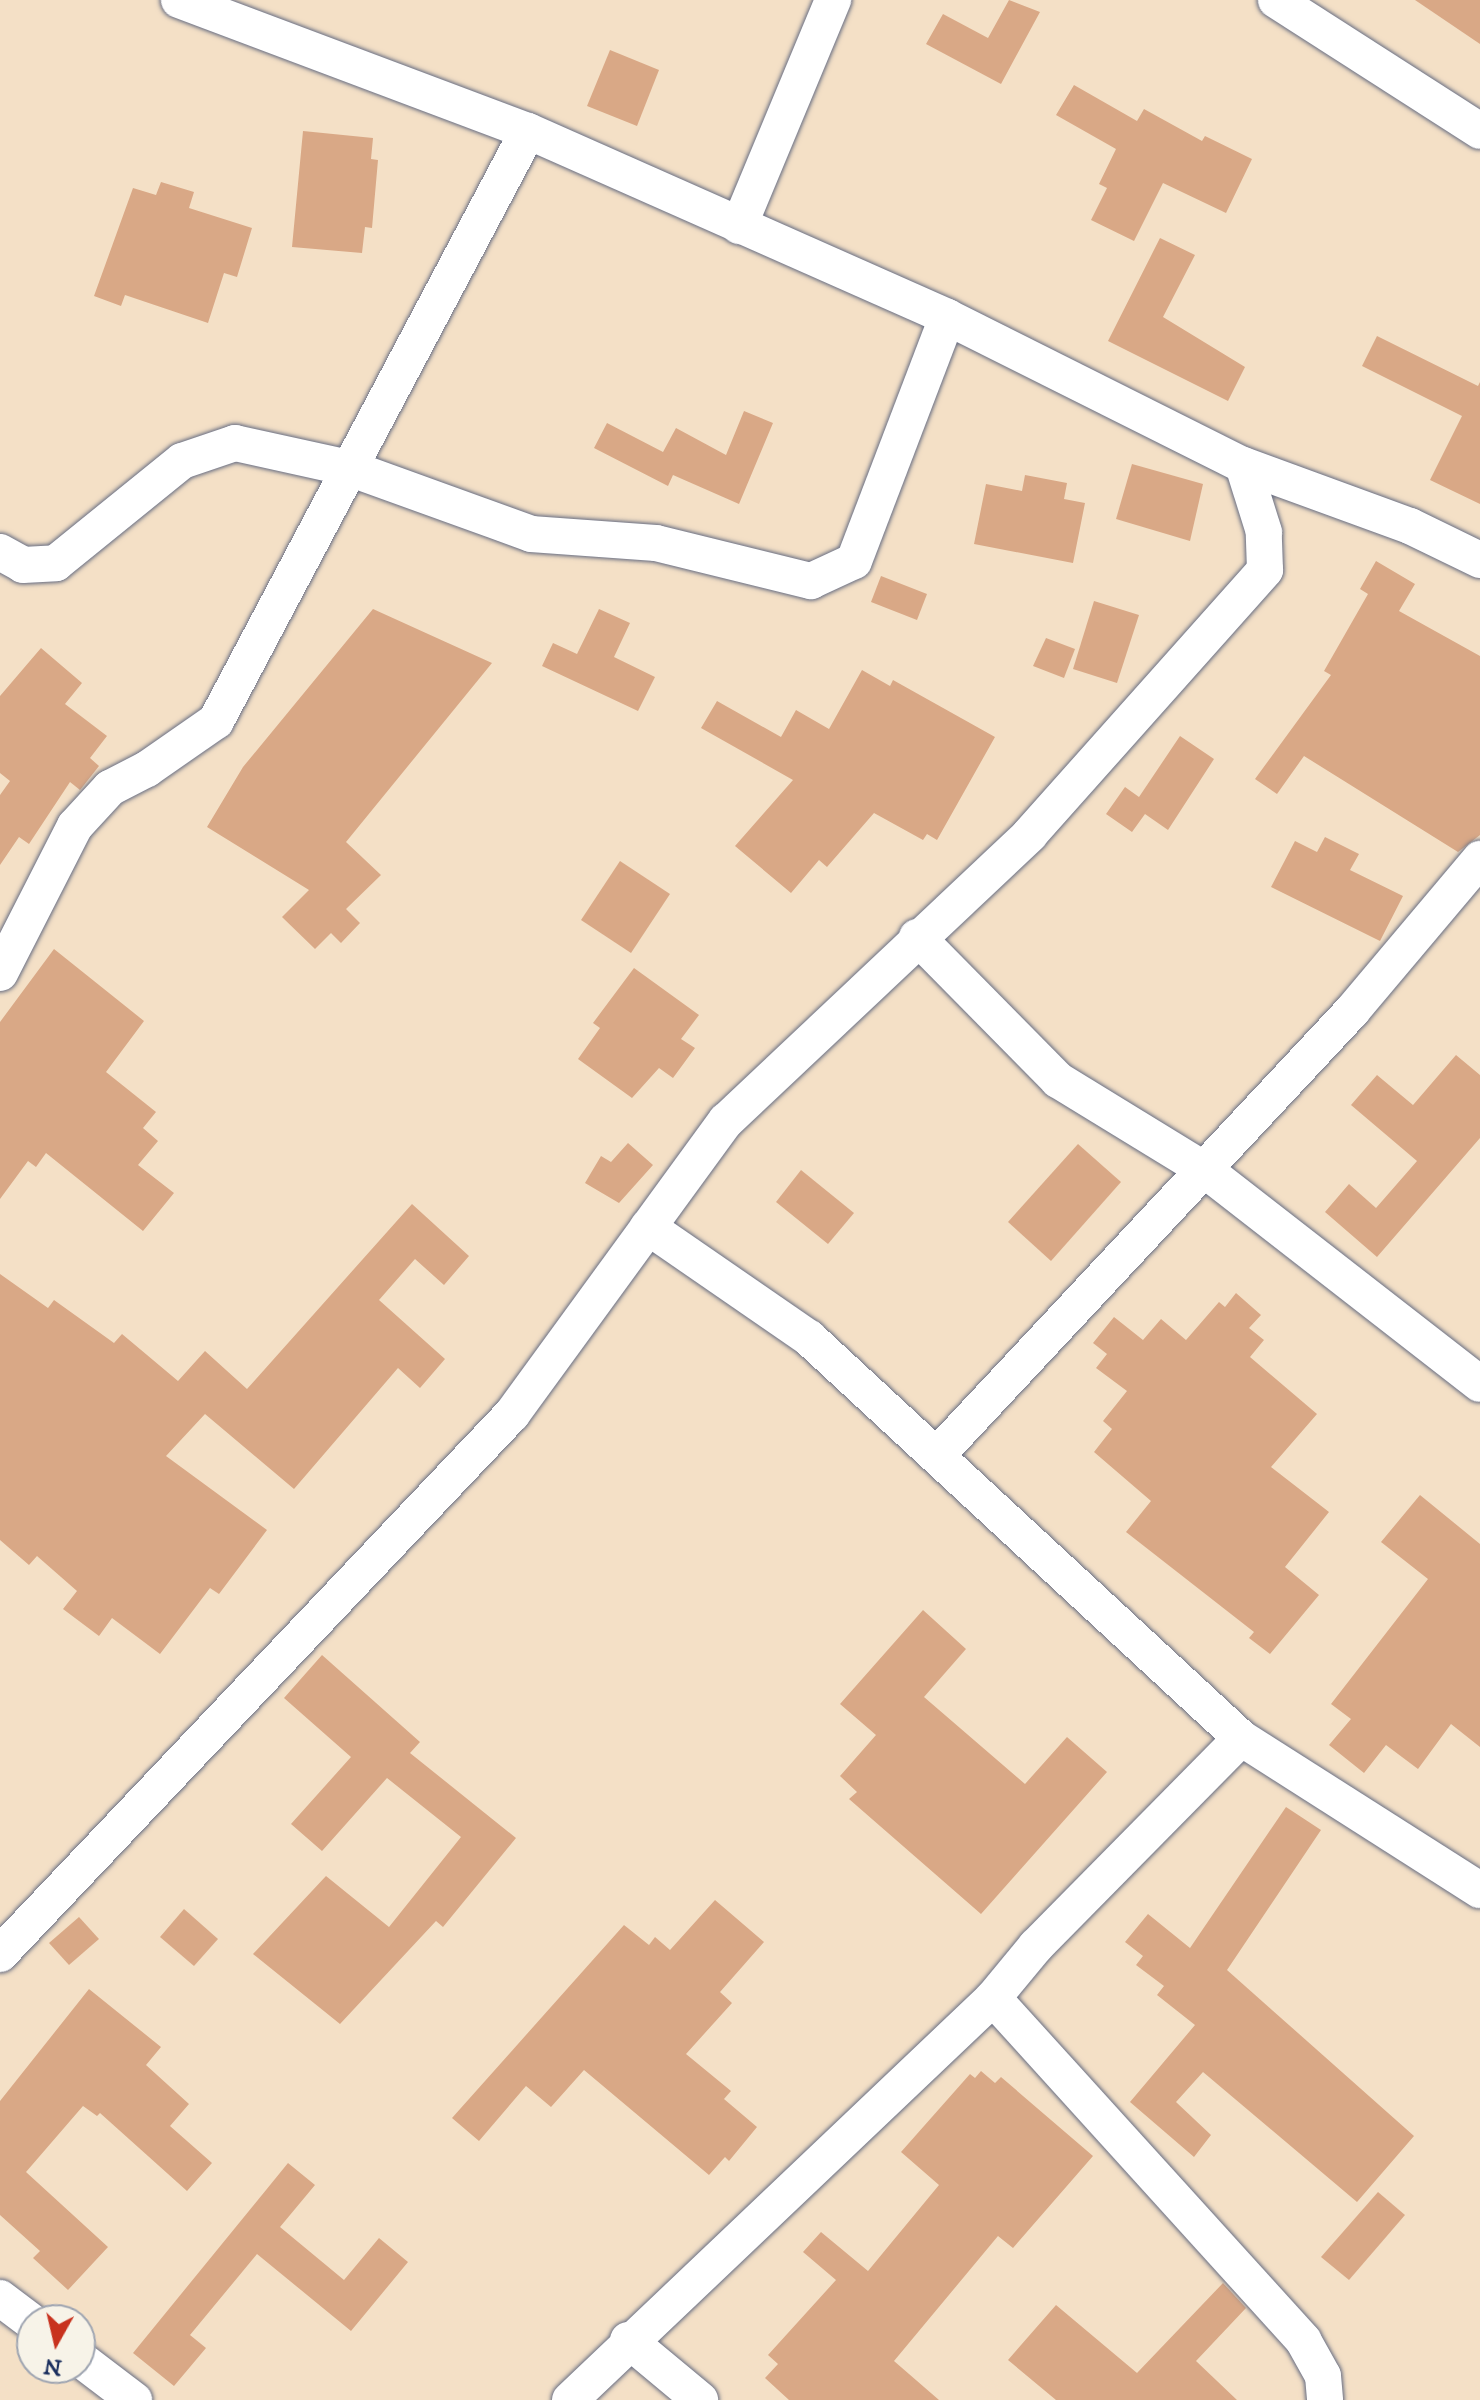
<!DOCTYPE html>
<style>
body{margin:0}
#map{position:relative;width:1480px;height:2400px;overflow:hidden;background:#f4e0c6;font-family:"IM FELL DW Pica",serif}
div>[style]{position:absolute}
[style*='--x']{left:calc(var(--x)*1px);top:calc(var(--y)*1px);width:calc(var(--w)*1px);rotate:calc(var(--a)*1deg)}
.building>*{inset:0;background:#d9a886}
.roads{filter:drop-shadow(0 0 2px #676d82) drop-shadow(0 0 2px #676d82)}
.street>*{height:36px;margin:-18px;padding:0 18px;transform-origin:18px;border-radius:18px;background:#fff}
span{translate:-50% -50%;white-space:nowrap;text-align:center;line-height:1.15;-webkit-text-stroke:8px #f7f3e8;paint-order:stroke}
.north{position:absolute;left:16px;top:2304px;width:80px;height:80px;box-sizing:border-box;background:#f7f3e8;border:2px solid #9fa5b1;border-radius:50%;rotate:188deg;font-size:22px;font-weight:700;line-height:32px;text-align:center;color:#1b2f5e}
.north::after{content:'';display:block;margin:auto;width:28px;height:36px;background:#c8321e;clip-path:polygon(50% 0,100% 100%,50% 72%,0 100%)}
</style>
<div id="map">
<div class="building">
<i style="clip-path:polygon(1009px 0,1040px 12px,1001px 84px,926px 44px,943px 14px,988px 38px)"></i>
<i style="clip-path:polygon(1415px 0,1480px 0,1480px 44px)"></i>
<i style="clip-path:polygon(610px 50px,659px 70px,637px 126px,587px 106px)"></i>
<i style="clip-path:polygon(1074px 85px,1137px 121px,1144px 109px,1202px 141px,1205px 136px,1252px 159px,1226px 213px,1163px 183px,1134px 241px,1091px 220px,1107px 188px,1099px 184px,1116px 149px,1056px 115px)"></i>
<i style="clip-path:polygon(303px 131px,373px 138px,371px 159px,378px 160px,372px 228px,365px 227px,362px 253px,292px 247px)"></i>
<i style="clip-path:polygon(161px 182px,194px 192px,189px 208px,252px 228px,237px 277px,224px 273px,208px 323px,125px 295px,121px 306px,94px 296px,133px 188px,156px 195px)"></i>
<i style="clip-path:polygon(1160px 238px,1195px 255px,1163px 317px,1245px 367px,1228px 401px,1108px 341px)"></i>
<i style="clip-path:polygon(1377px 336px,1478px 386px,1480px 382px,1480px 504px,1430px 480px,1462px 416px,1362px 366px)"></i>
<i style="clip-path:polygon(744px 411px,773px 423px,739px 504px,673px 475px,668px 486px,594px 448px,607px 423px,663px 452px,676px 428px,726px 455px)"></i>
<i style="clip-path:polygon(1132px 464px,1203px 484px,1190px 541px,1116px 519px)"></i>
<i style="clip-path:polygon(1025px 475px,1067px 483px,1064px 499px,1085px 503px,1073px 563px,974px 544px,986px 484px,1022px 491px)"></i>
<i style="clip-path:polygon(1376px 561px,1415px 584px,1399px 611px,1480px 656px,1480px 835px,1458px 852px,1304px 756px,1277px 794px,1255px 779px,1331px 675px,1324px 671px,1368px 594px,1360px 589px)"></i>
<i style="clip-path:polygon(881px 576px,927px 594px,917px 620px,871px 602px)"></i>
<i style="clip-path:polygon(1094px 601px,1139px 615px,1117px 683px,1073px 669px)"></i>
<i style="clip-path:polygon(373px 609px,492px 663px,346px 842px,381px 875px,346px 909px,360px 923px,341px 943px,331px 933px,315px 949px,282px 917px,309px 890px,207px 827px,243px 767px)"></i>
<i style="clip-path:polygon(599px 609px,630px 623px,614px 657px,655px 677px,638px 711px,542px 666px,553px 643px,577px 654px)"></i>
<i style="clip-path:polygon(1046px 638px,1075px 649px,1064px 678px,1033px 666px)"></i>
<i style="clip-path:polygon(41px 648px,82px 683px,65px 704px,107px 736px,90px 758px,99px 766px,84px 785px,80px 790px,70px 782px,29px 844px,19px 837px,0 865px,0 795px,10px 781px,0 773px,0 696px)"></i>
<i style="clip-path:polygon(862px 670px,890px 686px,893px 680px,995px 737px,937px 840px,927px 834px,923px 840px,874px 813px,827px 867px,819px 860px,791px 893px,735px 846px,793px 780px,701px 728px,717px 701px,781px 737px,796px 710px,829px 729px)"></i>
<i style="clip-path:polygon(1180px 736px,1214px 759px,1168px 830px,1145px 814px,1132px 832px,1106px 814px,1125px 787px,1139px 797px)"></i>
<i style="clip-path:polygon(1325px 837px,1359px 854px,1350px 870px,1403px 896px,1380px 941px,1271px 887px,1295px 841px,1317px 852px)"></i>
<i style="clip-path:polygon(620px 861px,670px 894px,631px 953px,581px 920px)"></i>
<i style="clip-path:polygon(54px 949px,144px 1021px,106px 1072px,156px 1112px,143px 1128px,158px 1141px,138px 1165px,174px 1193px,143px 1231px,46px 1153px,36px 1167px,28px 1161px,0 1199px,0 1022px)"></i>
<i style="clip-path:polygon(634px 968px,699px 1015px,681px 1039px,695px 1048px,673px 1078px,659px 1068px,632px 1098px,578px 1059px,600px 1028px,593px 1023px)"></i>
<i style="clip-path:polygon(1456px 1055px,1480px 1075px,1480px 1138px,1377px 1257px,1325px 1212px,1349px 1184px,1376px 1208px,1417px 1161px,1351px 1105px,1377px 1075px,1413px 1105px)"></i>
<i style="clip-path:polygon(628px 1143px,653px 1165px,619px 1203px,585px 1183px,601px 1156px,611px 1162px)"></i>
<i style="clip-path:polygon(1078px 1144px,1121px 1182px,1051px 1261px,1008px 1222px)"></i>
<i style="clip-path:polygon(801px 1170px,854px 1213px,828px 1244px,776px 1202px)"></i>
<i style="clip-path:polygon(412px 1204px,469px 1256px,444px 1285px,415px 1259px,379px 1300px,445px 1359px,420px 1388px,398px 1368px,294px 1489px,205px 1414px,166px 1456px,267px 1530px,219px 1594px,210px 1588px,160px 1654px,112px 1618px,99px 1636px,63px 1609px,77px 1591px,37px 1556px,29px 1565px,0 1540px,0 1274px,48px 1308px,54px 1300px,114px 1343px,122px 1334px,178px 1381px,205px 1351px,247px 1389px)"></i>
<i style="clip-path:polygon(1236px 1293px,1261px 1315px,1249px 1328px,1264px 1340px,1250px 1357px,1317px 1414px,1271px 1467px,1329px 1512px,1285px 1567px,1319px 1595px,1270px 1654px,1249px 1638px,1254px 1632px,1126px 1532px,1151px 1501px,1094px 1452px,1112px 1429px,1103px 1421px,1127px 1391px,1096px 1368px,1107px 1354px,1093px 1343px,1114px 1317px,1143px 1340px,1161px 1319px,1186px 1340px,1219px 1302px,1225px 1307px)"></i>
<i style="clip-path:polygon(1420px 1495px,1480px 1544px,1480px 1747px,1451px 1724px,1418px 1769px,1386px 1745px,1364px 1773px,1329px 1745px,1351px 1719px,1331px 1704px,1428px 1579px,1381px 1542px)"></i>
<i style="clip-path:polygon(923px 1610px,966px 1649px,924px 1697px,1025px 1784px,1067px 1737px,1107px 1772px,981px 1914px,849px 1799px,857px 1792px,840px 1776px,876px 1735px,840px 1704px)"></i>
<i style="clip-path:polygon(322px 1655px,420px 1742px,410px 1753px,516px 1838px,443px 1927px,436px 1921px,340px 2024px,253px 1954px,326px 1876px,389px 1927px,461px 1837px,387px 1778px,322px 1851px,291px 1824px,351px 1757px,284px 1698px)"></i>
<i style="clip-path:polygon(1286px 1807px,1321px 1830px,1227px 1970px,1414px 2136px,1357px 2202px,1203px 2072px,1176px 2102px,1211px 2135px,1194px 2157px,1130px 2102px,1195px 2025px,1157px 1995px,1164px 1986px,1136px 1965px,1143px 1956px,1125px 1942px,1148px 1914px,1190px 1948px)"></i>
<i style="clip-path:polygon(715px 1900px,764px 1942px,720px 1992px,732px 2003px,686px 2054px,731px 2091px,724px 2099px,757px 2127px,729px 2161px,725px 2157px,709px 2175px,584px 2070px,551px 2107px,526px 2086px,479px 2141px,452px 2118px,624px 1925px,649px 1945px,655px 1937px,670px 1950px)"></i>
<i style="clip-path:polygon(184px 1909px,218px 1939px,194px 1966px,160px 1937px)"></i>
<i style="clip-path:polygon(79px 1917px,99px 1939px,69px 1965px,49px 1943px)"></i>
<i style="clip-path:polygon(89px 1989px,161px 2047px,146px 2065px,189px 2104px,170px 2126px,212px 2163px,187px 2191px,100px 2113px,97px 2116px,83px 2106px,26px 2172px,108px 2247px,68px 2290px,33px 2258px,40px 2251px,0 2215px,0 2101px)"></i>
<i style="clip-path:polygon(981px 2071px,995px 2083px,1001px 2077px,1093px 2156px,1013px 2248px,998px 2236px,894px 2361px,939px 2400px,789px 2400px,765px 2378px,778px 2364px,768px 2355px,836px 2280px,803px 2252px,821px 2232px,868px 2271px,939px 2185px,901px 2152px,970px 2074px,975px 2078px)"></i>
<i style="clip-path:polygon(288px 2163px,315px 2185px,280px 2227px,344px 2280px,379px 2238px,408px 2262px,351px 2331px,257px 2254px,190px 2335px,206px 2348px,174px 2386px,133px 2353px)"></i>
<i style="clip-path:polygon(1378px 2192px,1405px 2215px,1349px 2280px,1321px 2257px)"></i>
<i style="clip-path:polygon(1223px 2283px,1246px 2308px,1196px 2361px,1237px 2400px,1056px 2400px,1008px 2360px,1056px 2305px,1137px 2373px)"></i>
</div>
<div class="roads">
<div class="street">
<i style="--x:179;--y:0;--w:373;--a:20.6"></i>
<i style="--x:528;--y:131;--w:458;--a:23.9"></i>
<i style="--x:947;--y:317;--w:331;--a:26.6"></i>
<i style="--x:1243;--y:465;--w:178;--a:20.1"></i>
<i style="--x:1410;--y:526;--w:78;--a:25.9"></i>
<i style="--x:1276;--y:0;--w:242;--a:32.7"></i>
<i style="--x:739;--y:226;--w:245;--a:-67.4"></i>
<i style="--x:0;--y:552;--w:26;--a:29"></i>
<i style="--x:23;--y:565;--w:33;--a:-3"></i>
<i style="--x:56;--y:563;--w:162;--a:-39"></i>
<i style="--x:182;--y:461;--w:56;--a:-18.8"></i>
<i style="--x:235;--y:443;--w:117;--a:12.4"></i>
<i style="--x:349;--y:468;--w:194;--a:19.9"></i>
<i style="--x:531;--y:534;--w:125;--a:4.1"></i>
<i style="--x:656;--y:543;--w:160;--a:13.8"></i>
<i style="--x:811;--y:581;--w:47;--a:-24.9"></i>
<i style="--x:854;--y:561;--w:261;--a:-69.1"></i>
<i style="--x:917;--y:937;--w:201;--a:45.4"></i>
<i style="--x:1058;--y:1080;--w:172;--a:31.5"></i>
<i style="--x:1205;--y:1170;--w:348;--a:37.9"></i>
<i style="--x:0;--y:973;--w:165;--a:-63"></i>
<i style="--x:75;--y:826;--w:52;--a:-47.4"></i>
<i style="--x:110;--y:788;--w:42;--a:-27.2"></i>
<i style="--x:147;--y:769;--w:84;--a:-34.8"></i>
<i style="--x:216;--y:721;--w:667;--a:-62.13"></i>
<i style="--x:648;--y:1227;--w:196;--a:34.6"></i>
<i style="--x:809;--y:1338;--w:589;--a:42.8"></i>
<i style="--x:1241;--y:1738;--w:283;--a:32.5"></i>
<i style="--x:939;--y:1453;--w:605;--a:-46.94"></i>
<i style="--x:1352;--y:1011;--w:199;--a:-49.9"></i>
<i style="--x:0;--y:1954;--w:744;--a:-46.52"></i>
<i style="--x:512;--y:1414;--w:363;--a:-53.9"></i>
<i style="--x:726;--y:1121;--w:417;--a:-43.3"></i>
<i style="--x:1029;--y:835;--w:355;--a:-48.3"></i>
<i style="--x:1265;--y:570;--w:38;--a:-92"></i>
<i style="--x:1264;--y:532;--w:70;--a:-107.4"></i>
<i style="--x:993;--y:1998;--w:462;--a:47.8"></i>
<i style="--x:1303;--y:2340;--w:41;--a:60.9"></i>
<i style="--x:1323;--y:2376;--w:24;--a:85"></i>
<i style="--x:0;--y:2298;--w:40;--a:37"></i>
<i style="--x:628;--y:2340;--w:94;--a:39.8"></i>
<i style="--x:80;--y:2359;--w:68;--a:37.2"></i>
<i style="--x:570;--y:2400;--w:584;--a:-43.54"></i>
<i style="--x:993;--y:1998;--w:67;--a:-50.4"></i>
<i style="--x:1036;--y:1946;--w:292;--a:-45.4"></i>
</div>
</div>
<div class="north">N</div>
</div>
